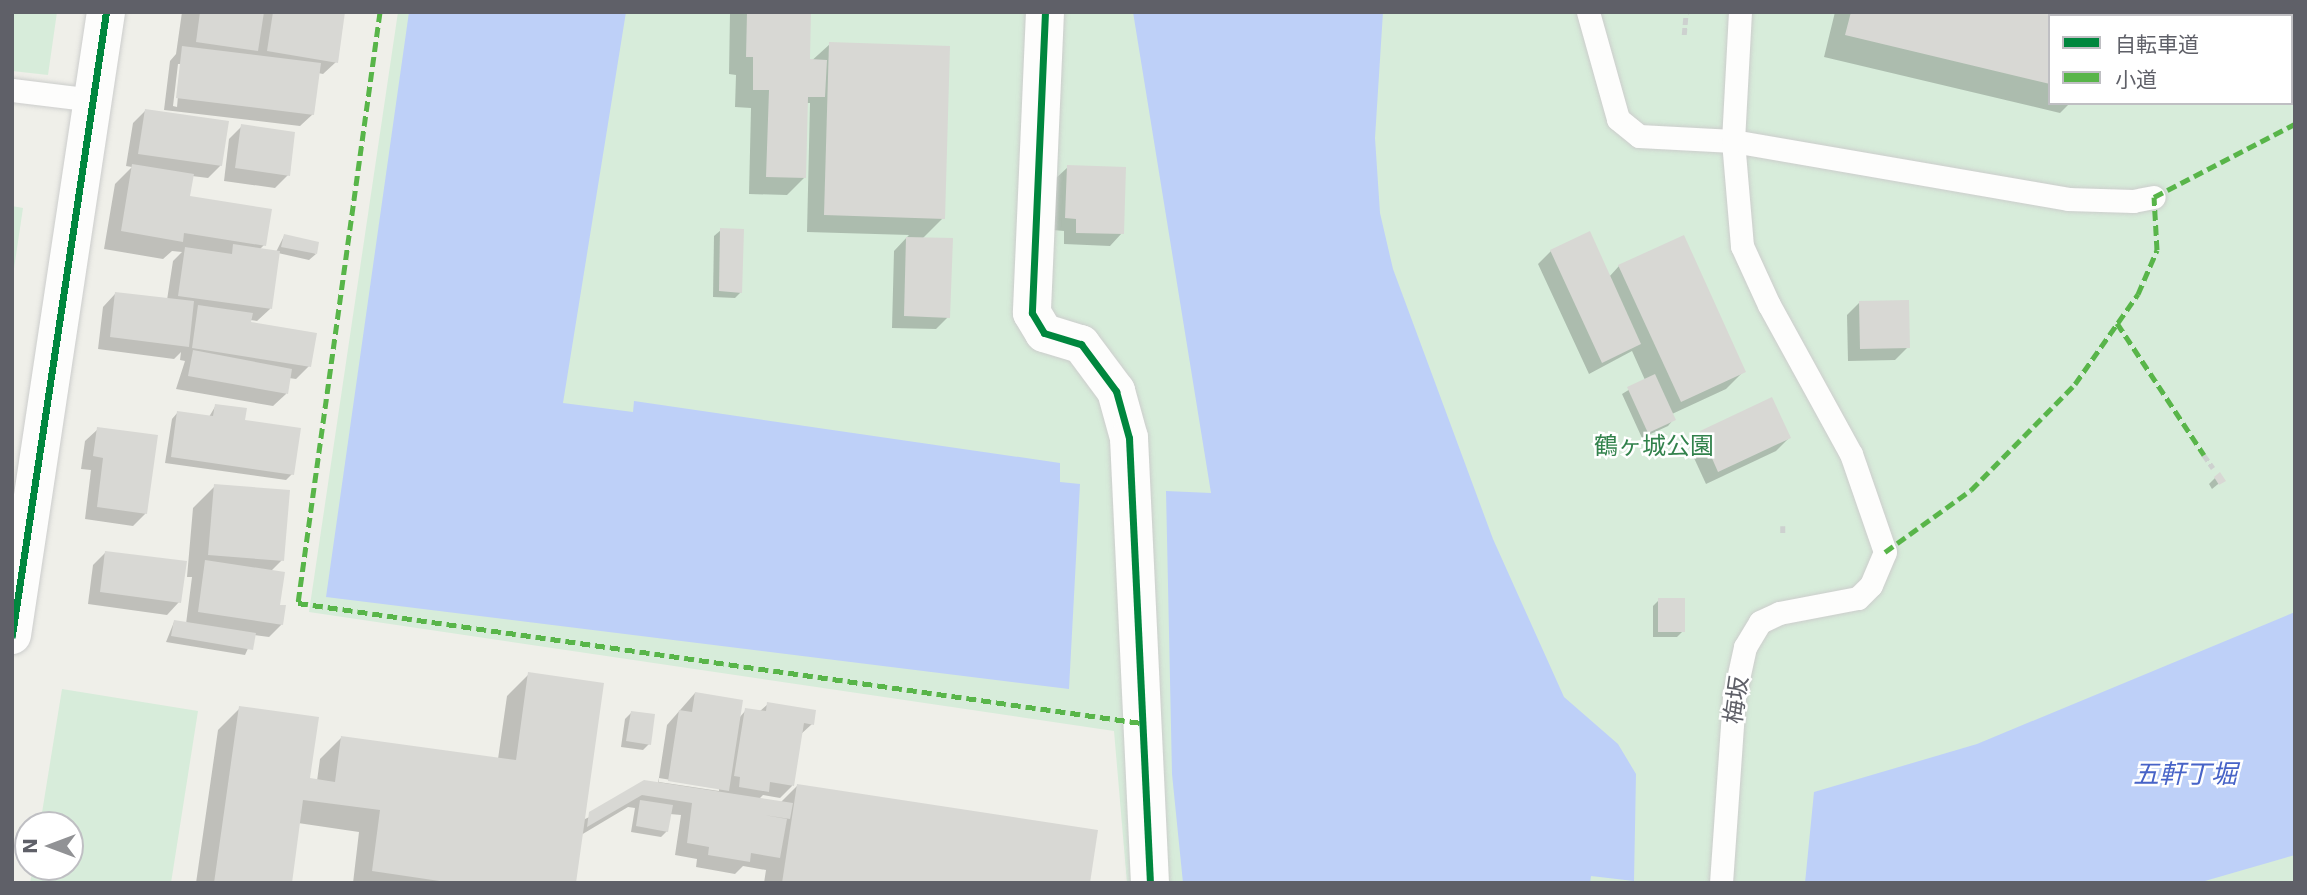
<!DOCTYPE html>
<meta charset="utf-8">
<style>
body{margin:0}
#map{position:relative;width:2307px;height:895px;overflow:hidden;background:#efefe9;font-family:"DejaVu Sans","Noto Sans JP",sans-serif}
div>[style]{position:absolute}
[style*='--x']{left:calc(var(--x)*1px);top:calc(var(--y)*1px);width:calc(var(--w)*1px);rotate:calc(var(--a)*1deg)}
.green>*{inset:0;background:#d7ecda}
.water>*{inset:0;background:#bed0f8}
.shadow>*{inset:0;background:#0003}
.building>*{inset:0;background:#d8d8d4}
.path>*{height:4.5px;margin-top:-2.25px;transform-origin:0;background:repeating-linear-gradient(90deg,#cdd1cf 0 7px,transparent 0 10.5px)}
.roads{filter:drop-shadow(0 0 2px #cccdcc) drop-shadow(0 0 2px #cccdcc)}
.lane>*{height:23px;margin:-11.5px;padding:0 11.5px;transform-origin:11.5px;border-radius:11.5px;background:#fdfdfc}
.street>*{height:38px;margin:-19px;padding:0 19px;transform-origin:19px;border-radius:19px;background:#fdfdfc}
.secondary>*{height:38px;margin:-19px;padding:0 19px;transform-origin:19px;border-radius:19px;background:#fdfdfc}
.quiet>*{height:5px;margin-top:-2.5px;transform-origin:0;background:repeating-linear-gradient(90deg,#58b549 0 10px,transparent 0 15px)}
.cycleway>*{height:7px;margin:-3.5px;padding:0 3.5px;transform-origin:3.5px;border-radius:3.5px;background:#00873e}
span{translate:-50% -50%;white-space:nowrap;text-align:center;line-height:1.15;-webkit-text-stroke:5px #fff;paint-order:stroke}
.park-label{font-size:24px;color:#32824c}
.street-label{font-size:24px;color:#5f6068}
.water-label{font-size:26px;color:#4763c7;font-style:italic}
.frame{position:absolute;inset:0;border:14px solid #5f6068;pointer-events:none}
.legend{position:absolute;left:2048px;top:14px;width:245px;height:91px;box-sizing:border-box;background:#fff;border:2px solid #bfbfc3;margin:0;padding:9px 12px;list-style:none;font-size:21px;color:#5f6068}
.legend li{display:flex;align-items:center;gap:14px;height:35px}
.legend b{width:35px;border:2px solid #bfbfc3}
.north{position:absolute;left:14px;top:811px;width:70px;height:70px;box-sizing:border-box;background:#fff;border:2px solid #bfbfc3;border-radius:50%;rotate:270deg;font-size:19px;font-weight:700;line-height:28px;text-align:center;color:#5f6068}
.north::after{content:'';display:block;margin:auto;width:24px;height:32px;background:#919295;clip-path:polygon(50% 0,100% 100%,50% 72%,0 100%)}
</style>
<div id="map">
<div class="green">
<i style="clip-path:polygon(12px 12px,57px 12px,48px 75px,12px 71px)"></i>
<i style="clip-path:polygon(evenodd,398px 12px,2295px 12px,2295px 883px,1127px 883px,1114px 731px,309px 612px,398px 12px,2050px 16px,2291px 16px,2291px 103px,2050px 103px,2050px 16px)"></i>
<i style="clip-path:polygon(12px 206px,23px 208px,12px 282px)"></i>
<i style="clip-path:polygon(62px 689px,198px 711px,171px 883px,30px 883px,33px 867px,70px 867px,70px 825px,40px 825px)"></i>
</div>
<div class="water">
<i style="clip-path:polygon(409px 12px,626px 12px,563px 403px,633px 412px,634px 401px,1060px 463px,1060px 482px,1080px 484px,1069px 689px,326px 597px)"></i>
<i style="clip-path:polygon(1133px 12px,1383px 12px,1375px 138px,1380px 213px,1393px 269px,1493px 539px,1564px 697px,1618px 744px,1636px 774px,1634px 881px,1591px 876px,1590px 883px,1183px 883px,1172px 774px,1166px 491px,1211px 493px)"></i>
<i style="clip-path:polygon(2295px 612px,2295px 855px,2198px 883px,1805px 883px,1814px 792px,1977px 744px)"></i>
</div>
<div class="shadow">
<i style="clip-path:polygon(evenodd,182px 12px,344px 12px,336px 62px,323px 74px,318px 73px,313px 114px,300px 126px,164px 110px,170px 61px,176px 54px,182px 12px,178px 64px,181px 64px,177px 107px,173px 106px,178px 64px)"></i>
<i style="clip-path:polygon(730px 12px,809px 12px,808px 64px,830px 44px,943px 218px,922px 239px,948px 317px,936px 329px,892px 328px,894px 251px,909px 235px,807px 232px,810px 103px,807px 103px,805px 177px,787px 195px,749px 194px,751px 108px,735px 107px,736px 75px,729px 74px)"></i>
<i style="clip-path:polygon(1835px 12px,2295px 12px,2295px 74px,2291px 16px,2050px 16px,2050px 103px,2070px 103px,2060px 113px,1824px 57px)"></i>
<i style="clip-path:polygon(145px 111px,221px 165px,208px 178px,192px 176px,188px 197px,264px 245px,259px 250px,276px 252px,284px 236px,316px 254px,309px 260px,278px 253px,270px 309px,257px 321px,243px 319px,309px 366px,296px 379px,289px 378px,286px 394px,273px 406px,176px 389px,185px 361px,180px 360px,181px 352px,174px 359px,98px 349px,103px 307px,115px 294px,167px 300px,173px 261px,182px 252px,172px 251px,163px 259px,104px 249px,115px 184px,132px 167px,126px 166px,133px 123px)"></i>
<i style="clip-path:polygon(242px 126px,288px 175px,275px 188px,224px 181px,229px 139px)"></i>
<i style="clip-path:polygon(1068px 167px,1122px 233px,1110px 246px,1064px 244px,1064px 231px,1053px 230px,1055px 179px)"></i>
<i style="clip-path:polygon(721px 230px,741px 292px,735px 298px,713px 297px,714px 236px)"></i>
<i style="clip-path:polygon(1551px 251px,1609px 277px,1619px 266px,1744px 371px,1726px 389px,1672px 414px,1674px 419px,1668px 426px,1642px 438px,1622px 394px,1645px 380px,1632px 351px,1589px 374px,1538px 264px)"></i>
<i style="clip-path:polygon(1860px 302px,1908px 347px,1895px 360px,1848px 361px,1847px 315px)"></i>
<i style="clip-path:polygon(1771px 400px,1789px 438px,1776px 451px,1706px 484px,1688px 445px,1701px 432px)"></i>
<i style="clip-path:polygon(216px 405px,243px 421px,292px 474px,286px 480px,165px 463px,172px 419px,178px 412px,209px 417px)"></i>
<i style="clip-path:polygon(98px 429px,146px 513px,133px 526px,85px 519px,91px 470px,81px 469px,85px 441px)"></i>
<i style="clip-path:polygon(2215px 478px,2223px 480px,2212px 489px,2209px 484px)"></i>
<i style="clip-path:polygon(215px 486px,282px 560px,271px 571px,282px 624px,269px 637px,254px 635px,245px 655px,166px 642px,174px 622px,186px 624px,192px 577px,187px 577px,193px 508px)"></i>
<i style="clip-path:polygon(106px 552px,179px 602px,167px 615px,88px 604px,93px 565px)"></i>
<i style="clip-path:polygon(1659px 600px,1683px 631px,1677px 637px,1653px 637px,1653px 606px)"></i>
<i style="clip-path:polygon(evenodd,529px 674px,583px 820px,658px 784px,667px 725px,695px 693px,739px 718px,746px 710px,759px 712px,768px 704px,812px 724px,800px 735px,792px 786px,780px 798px,763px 795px,759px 799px,781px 802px,797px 786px,1088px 883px,764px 883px,766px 870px,743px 866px,735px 874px,696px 867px,697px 859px,675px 855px,681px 815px,670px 814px,667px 831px,661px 837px,631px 832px,635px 808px,628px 807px,581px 835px,574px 883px,353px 883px,359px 832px,298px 823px,290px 883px,196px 883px,218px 730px,240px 708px,308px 780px,317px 781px,320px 759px,342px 737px,498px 759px,507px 696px,529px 674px,659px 778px,719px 788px,719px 791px,659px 782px,659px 778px)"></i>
<i style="clip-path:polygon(631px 713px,649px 744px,643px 750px,621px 747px,625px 719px)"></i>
</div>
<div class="building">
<i style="clip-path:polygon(200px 12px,264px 12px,258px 51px,196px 42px)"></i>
<i style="clip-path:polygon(273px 12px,345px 12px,338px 63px,267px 51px)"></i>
<i style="clip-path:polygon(747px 12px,811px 12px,810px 59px,827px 60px,825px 97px,808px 97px,806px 178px,766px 177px,769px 90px,753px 90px,753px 57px,746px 57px)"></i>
<i style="clip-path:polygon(1851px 12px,2102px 12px,2050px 16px,2050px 84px,1845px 35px)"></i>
<i style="clip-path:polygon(2133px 12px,2295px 12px,2295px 52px,2291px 16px)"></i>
<i style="clip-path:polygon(829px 42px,950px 46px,945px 219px,824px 215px)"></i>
<i style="clip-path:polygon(182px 46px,321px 63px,314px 115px,176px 98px)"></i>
<i style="clip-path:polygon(145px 109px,229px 121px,222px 166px,138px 154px)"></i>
<i style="clip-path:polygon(241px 124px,295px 132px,290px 176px,235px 168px)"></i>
<i style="clip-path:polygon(132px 164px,194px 174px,190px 196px,272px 209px,266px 246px,184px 233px,183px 242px,121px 231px)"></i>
<i style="clip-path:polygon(1067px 165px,1126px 167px,1124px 234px,1076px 233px,1076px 219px,1065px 218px)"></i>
<i style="clip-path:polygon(720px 228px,744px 229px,742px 293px,719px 291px)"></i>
<i style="clip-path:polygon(1590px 231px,1641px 344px,1602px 363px,1550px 250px)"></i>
<i style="clip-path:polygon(284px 234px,319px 242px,317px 254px,281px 247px)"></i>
<i style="clip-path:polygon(1684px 235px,1746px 372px,1681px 402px,1618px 265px)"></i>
<i style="clip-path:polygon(906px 237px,953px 238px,950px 318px,904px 316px)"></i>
<i style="clip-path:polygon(233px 244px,280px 251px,272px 309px,178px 296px,185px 247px,232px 254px)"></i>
<i style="clip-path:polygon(115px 292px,194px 301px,189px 347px,110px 337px)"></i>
<i style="clip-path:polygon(1909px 300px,1910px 348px,1860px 349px,1859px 301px)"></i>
<i style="clip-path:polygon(198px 305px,253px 313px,251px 322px,317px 333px,311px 367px,192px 348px)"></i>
<i style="clip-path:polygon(193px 350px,292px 369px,288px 394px,188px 376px)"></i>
<i style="clip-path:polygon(1655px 374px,1676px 420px,1648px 433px,1627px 387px)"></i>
<i style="clip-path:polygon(1772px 397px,1791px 438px,1718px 472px,1700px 431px)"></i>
<i style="clip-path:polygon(215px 404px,247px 408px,245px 420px,301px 428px,294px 475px,171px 457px,177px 411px,213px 416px)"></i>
<i style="clip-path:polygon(97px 427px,158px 435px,147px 514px,97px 507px,103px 458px,93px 456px)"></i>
<i style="clip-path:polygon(2220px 472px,2226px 481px,2219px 485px,2214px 477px)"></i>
<i style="clip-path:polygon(214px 484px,290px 490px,284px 561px,208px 555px)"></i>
<i style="clip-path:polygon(105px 551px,187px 561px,181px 603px,100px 592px)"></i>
<i style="clip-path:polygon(205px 560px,285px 572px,280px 605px,286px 605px,283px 625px,198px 612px)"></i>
<i style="clip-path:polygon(1658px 598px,1685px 598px,1685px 632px,1658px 632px)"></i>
<i style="clip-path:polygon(174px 620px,256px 633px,253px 650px,171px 636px)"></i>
<i style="clip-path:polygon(528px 672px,604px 683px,576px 883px,453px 883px,372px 871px,380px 810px,303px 800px,292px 883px,214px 883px,239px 706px,319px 717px,310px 778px,335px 782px,341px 736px,516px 760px)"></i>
<i style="clip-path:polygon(695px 692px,743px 700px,729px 791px,668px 781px,679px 710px,692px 712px)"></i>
<i style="clip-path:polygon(767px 702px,816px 710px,814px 725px,804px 723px,794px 786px,770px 782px,769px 792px,739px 787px,740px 777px,734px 776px,745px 708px,766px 711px)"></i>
<i style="clip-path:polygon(631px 711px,655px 714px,651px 745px,626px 741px)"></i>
<i style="clip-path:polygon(644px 780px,793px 803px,790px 819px,764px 815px,787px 819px,780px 858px,751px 853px,750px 862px,708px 855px,709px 847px,687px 843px,692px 803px,642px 795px,587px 827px,589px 812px)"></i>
<i style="clip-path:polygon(797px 784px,1098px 830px,1090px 883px,782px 883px)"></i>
<i style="clip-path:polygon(640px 800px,673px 805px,668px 832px,636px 826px)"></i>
</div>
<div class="path">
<i style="--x:1684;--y:35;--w:23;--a:-85"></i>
<i style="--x:2204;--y:455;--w:16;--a:55"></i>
<i style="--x:1783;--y:526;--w:7;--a:90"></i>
</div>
<div class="roads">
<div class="lane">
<i style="--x:1588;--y:12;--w:111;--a:74.3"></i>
<i style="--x:1618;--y:119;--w:27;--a:39"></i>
<i style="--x:1639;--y:136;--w:94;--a:3"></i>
<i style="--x:1733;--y:141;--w:340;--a:9.8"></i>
<i style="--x:2068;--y:199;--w:65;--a:1.8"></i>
<i style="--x:2133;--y:201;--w:21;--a:-11"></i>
<i style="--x:12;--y:90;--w:83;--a:7"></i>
<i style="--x:1721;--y:883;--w:186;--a:-86"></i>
<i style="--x:1734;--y:697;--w:51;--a:-77.6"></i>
<i style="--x:1745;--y:647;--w:29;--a:-59"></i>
<i style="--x:1760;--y:622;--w:21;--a:-25"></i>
<i style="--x:1779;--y:613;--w:80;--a:-10.8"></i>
<i style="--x:1858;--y:598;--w:18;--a:-45"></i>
<i style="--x:1871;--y:585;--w:36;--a:-67"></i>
<i style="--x:1885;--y:552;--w:104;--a:-109.1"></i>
<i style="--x:1851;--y:454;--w:170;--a:-118.8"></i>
<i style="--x:1769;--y:305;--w:65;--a:-114.6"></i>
<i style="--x:1742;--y:246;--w:105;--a:-94.9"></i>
<i style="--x:1733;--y:141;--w:129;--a:-86.9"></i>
</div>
<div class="street">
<i style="--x:1045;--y:12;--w:301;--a:92.5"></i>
<i style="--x:1032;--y:313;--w:23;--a:59"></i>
<i style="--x:1044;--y:333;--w:39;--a:17"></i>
<i style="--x:1081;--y:344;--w:59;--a:53.3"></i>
<i style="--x:1116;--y:391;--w:49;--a:74.5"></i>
<i style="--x:1129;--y:438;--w:445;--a:87.3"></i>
</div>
<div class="secondary">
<i style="--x:12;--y:635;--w:630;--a:-81.42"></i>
</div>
</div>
<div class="quiet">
<i style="--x:380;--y:12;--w:597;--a:97.9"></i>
<i style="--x:298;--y:603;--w:851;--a:8.1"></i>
<i style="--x:2117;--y:323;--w:158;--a:56.6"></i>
<i style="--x:1885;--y:552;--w:106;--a:-35.8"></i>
<i style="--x:1971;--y:490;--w:148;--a:-45.5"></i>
<i style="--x:2075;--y:384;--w:110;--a:-55"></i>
<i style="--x:2138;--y:294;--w:48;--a:-66.6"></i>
<i style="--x:2157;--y:250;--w:53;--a:-93.2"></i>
<i style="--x:2154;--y:197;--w:159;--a:-27.4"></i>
</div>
<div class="cycleway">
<i style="--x:1045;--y:12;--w:301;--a:92.5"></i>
<i style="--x:1032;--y:313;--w:23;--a:59"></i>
<i style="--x:1044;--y:333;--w:39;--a:17"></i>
<i style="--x:1081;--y:344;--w:59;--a:53.3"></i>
<i style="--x:1116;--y:391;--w:49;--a:74.5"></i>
<i style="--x:1129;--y:438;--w:445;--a:87.3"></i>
<i style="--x:12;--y:635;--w:630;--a:-81.42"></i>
</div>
<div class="park-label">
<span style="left:1654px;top:447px">鶴ヶ城公園</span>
</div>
<div class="street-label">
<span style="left:1737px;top:700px;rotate:-82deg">梅坂</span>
</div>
<div class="water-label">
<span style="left:2185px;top:775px">五軒丁堀</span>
</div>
<div class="frame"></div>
<ul class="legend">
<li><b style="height:9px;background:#00873e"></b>自転車道</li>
<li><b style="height:9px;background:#58b549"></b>小道</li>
</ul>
<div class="north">N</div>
</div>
